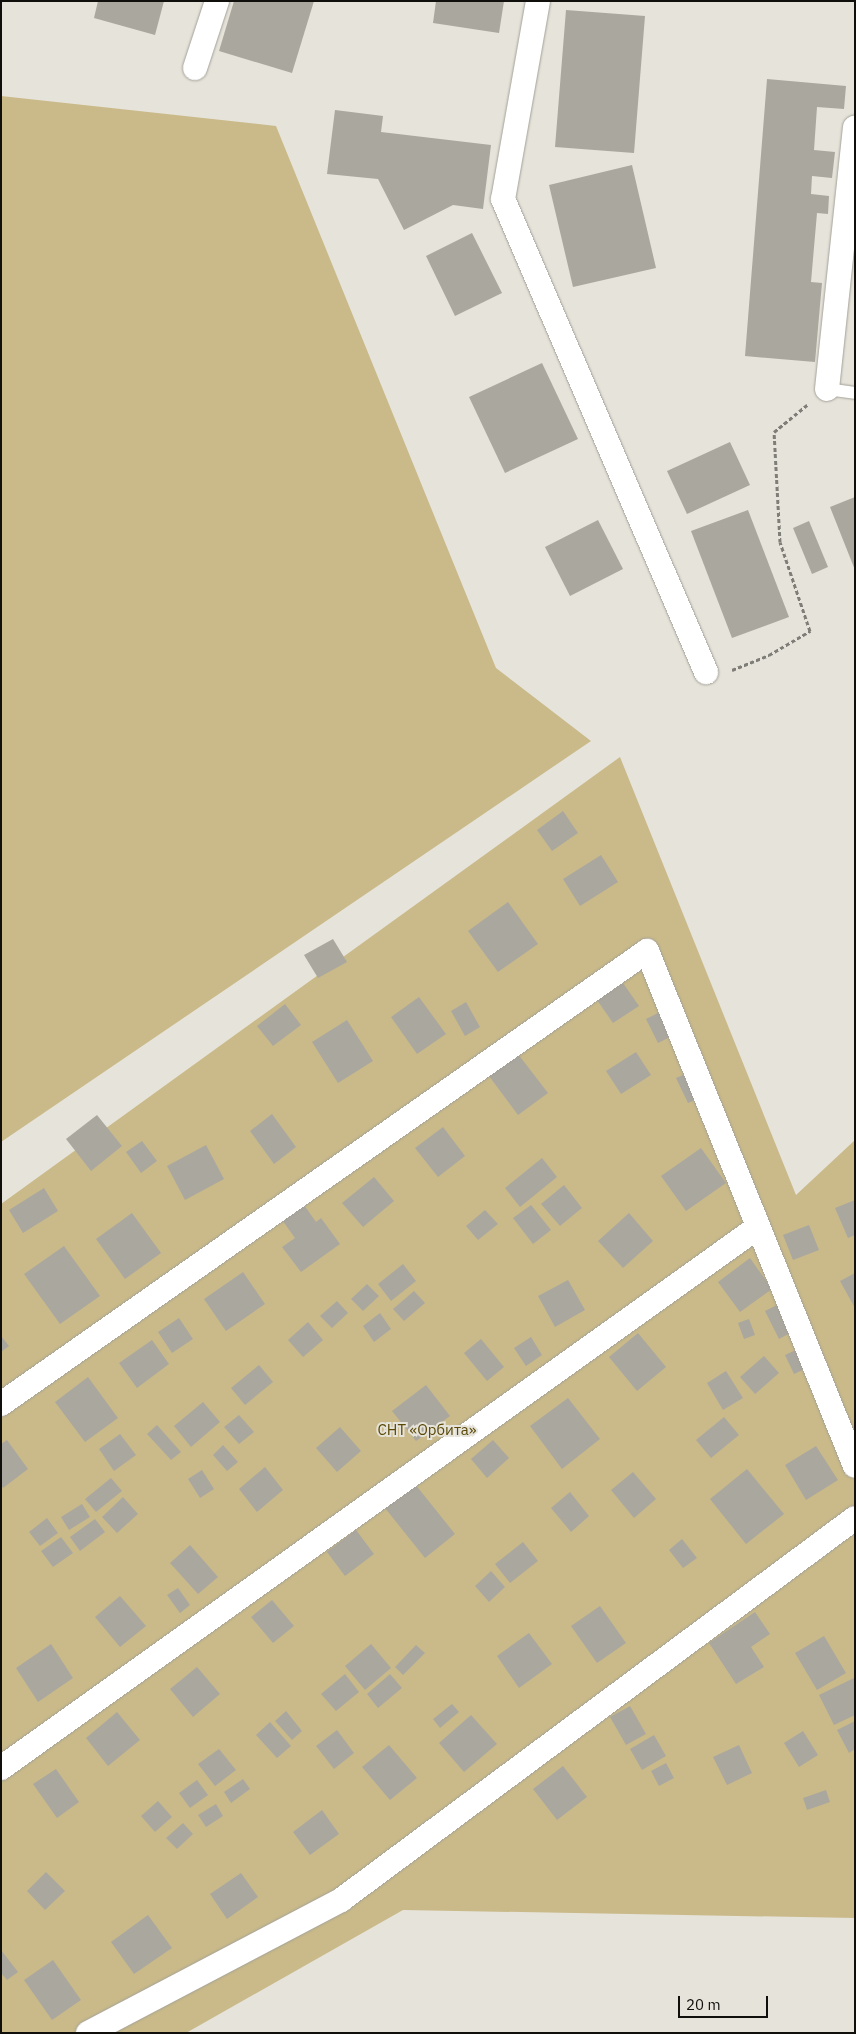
<!DOCTYPE html>
<meta charset="utf-8">
<style>
body{margin:0}
#map{position:relative;width:856px;height:2034px;overflow:hidden;background:#e6e3da;font-family:"IBM Plex Sans",sans-serif}
div>[style]{position:absolute}
[style*='--x']{left:calc(var(--x)*1px);top:calc(var(--y)*1px);width:calc(var(--w)*1px);rotate:calc(var(--a)*1deg)}
.green>*{inset:0;background:#caba89}
.building>*{inset:0;background:#aaa79f}
.path>*{height:3px;margin-top:-1.5px;transform-origin:0;background:repeating-linear-gradient(90deg,#7f7d77 0 4px,transparent 0 6.5px)}
.roads{filter:drop-shadow(0 0 1px #a3a198) drop-shadow(0 0 1px #a3a198)}
.lane>*{height:12px;margin:-6px;padding:0 6px;transform-origin:6px;border-radius:6px;background:#fff}
.street>*{height:24px;margin:-12px;padding:0 12px;transform-origin:12px;border-radius:12px;background:#fff}
span{translate:-50% -50%;white-space:nowrap;text-align:center;line-height:1.15;-webkit-text-stroke:4px #e6e3da;paint-order:stroke}
.park-label{font-size:15px;color:#594806}
.frame{position:absolute;inset:0;border:2px solid #100f0c;pointer-events:none}
.scale{position:absolute;left:678px;top:1996px;width:90px;height:22px;box-sizing:border-box;border:2px solid #100f0c;border-top:0;padding-left:6px;font-size:15px;line-height:18px;white-space:nowrap;color:#100f0c;-webkit-text-stroke:4px #e6e3da;paint-order:stroke}
</style>
<div id="map">
<div class="green">
<i style="clip-path:polygon(1px 96px,276px 126px,496px 668px,591px 741px,1px 1142px)"></i>
<i style="clip-path:polygon(620px 757px,796px 1195px,855px 1140px,855px 1918px,403px 1910px,186px 2033px,1px 2033px,1px 1204px)"></i>
</div>
<div class="building">
<i style="clip-path:polygon(98px 1px,164px 1px,155px 35px,94px 18px)"></i>
<i style="clip-path:polygon(234px 1px,314px 1px,292px 73px,219px 51px)"></i>
<i style="clip-path:polygon(436px 1px,504px 1px,499px 33px,433px 23px)"></i>
<i style="clip-path:polygon(566px 10px,645px 16px,634px 153px,555px 147px)"></i>
<i style="clip-path:polygon(767px 79px,846px 86px,844px 109px,817px 107px,814px 150px,835px 152px,832px 178px,812px 176px,811px 194px,829px 196px,828px 214px,817px 213px,811px 282px,822px 283px,815px 362px,745px 356px)"></i>
<i style="clip-path:polygon(335px 110px,383px 116px,381px 132px,491px 145px,483px 209px,453px 205px,404px 230px,378px 179px,327px 174px)"></i>
<i style="clip-path:polygon(632px 165px,656px 268px,573px 287px,549px 185px)"></i>
<i style="clip-path:polygon(472px 233px,502px 293px,455px 316px,426px 256px)"></i>
<i style="clip-path:polygon(542px 363px,578px 439px,505px 473px,469px 397px)"></i>
<i style="clip-path:polygon(730px 442px,750px 485px,687px 514px,667px 471px)"></i>
<i style="clip-path:polygon(855px 497px,855px 570px,830px 507px)"></i>
<i style="clip-path:polygon(748px 510px,789px 617px,732px 638px,691px 531px)"></i>
<i style="clip-path:polygon(598px 520px,623px 569px,570px 596px,545px 547px)"></i>
<i style="clip-path:polygon(809px 521px,828px 567px,812px 574px,793px 528px)"></i>
<i style="clip-path:polygon(563px 811px,578px 833px,552px 851px,537px 830px)"></i>
<i style="clip-path:polygon(601px 855px,618px 882px,580px 906px,563px 879px)"></i>
<i style="clip-path:polygon(508px 902px,538px 944px,498px 972px,468px 931px)"></i>
<i style="clip-path:polygon(333px 939px,347px 962px,318px 978px,304px 955px)"></i>
<i style="clip-path:polygon(623px 983px,639px 1006px,613px 1023px,597px 1000px)"></i>
<i style="clip-path:polygon(419px 997px,446px 1034px,417px 1054px,391px 1017px)"></i>
<i style="clip-path:polygon(466px 1002px,480px 1027px,465px 1036px,451px 1011px)"></i>
<i style="clip-path:polygon(285px 1004px,301px 1025px,273px 1046px,257px 1026px)"></i>
<i style="clip-path:polygon(664px 1010px,676px 1034px,658px 1043px,646px 1019px)"></i>
<i style="clip-path:polygon(347px 1020px,373px 1061px,338px 1083px,312px 1042px)"></i>
<i style="clip-path:polygon(636px 1052px,651px 1075px,621px 1094px,606px 1071px)"></i>
<i style="clip-path:polygon(518px 1054px,548px 1093px,518px 1115px,489px 1076px)"></i>
<i style="clip-path:polygon(690px 1072px,702px 1097px,688px 1103px,676px 1078px)"></i>
<i style="clip-path:polygon(272px 1114px,296px 1147px,274px 1164px,250px 1131px)"></i>
<i style="clip-path:polygon(97px 1115px,122px 1146px,91px 1171px,66px 1139px)"></i>
<i style="clip-path:polygon(443px 1127px,465px 1156px,438px 1177px,415px 1148px)"></i>
<i style="clip-path:polygon(142px 1141px,157px 1161px,141px 1173px,126px 1152px)"></i>
<i style="clip-path:polygon(206px 1145px,224px 1179px,185px 1200px,167px 1166px)"></i>
<i style="clip-path:polygon(701px 1148px,726px 1183px,686px 1211px,661px 1176px)"></i>
<i style="clip-path:polygon(542px 1158px,557px 1177px,520px 1207px,505px 1188px)"></i>
<i style="clip-path:polygon(374px 1177px,394px 1201px,363px 1227px,342px 1203px)"></i>
<i style="clip-path:polygon(564px 1185px,582px 1208px,560px 1226px,541px 1204px)"></i>
<i style="clip-path:polygon(44px 1188px,58px 1211px,23px 1233px,9px 1210px)"></i>
<i style="clip-path:polygon(855px 1200px,855px 1235px,848px 1238px,835px 1208px)"></i>
<i style="clip-path:polygon(302px 1202px,316px 1222px,321px 1218px,340px 1244px,301px 1272px,282px 1247px,295px 1238px,280px 1217px)"></i>
<i style="clip-path:polygon(531px 1205px,551px 1230px,533px 1244px,513px 1218px)"></i>
<i style="clip-path:polygon(485px 1210px,498px 1224px,478px 1240px,466px 1226px)"></i>
<i style="clip-path:polygon(132px 1213px,161px 1253px,125px 1279px,96px 1239px)"></i>
<i style="clip-path:polygon(629px 1213px,653px 1241px,623px 1268px,598px 1241px)"></i>
<i style="clip-path:polygon(809px 1225px,819px 1250px,793px 1260px,783px 1235px)"></i>
<i style="clip-path:polygon(64px 1246px,100px 1296px,60px 1324px,24px 1274px)"></i>
<i style="clip-path:polygon(750px 1258px,772px 1289px,740px 1312px,718px 1282px)"></i>
<i style="clip-path:polygon(403px 1264px,416px 1281px,391px 1301px,378px 1284px)"></i>
<i style="clip-path:polygon(243px 1272px,265px 1304px,226px 1331px,204px 1299px)"></i>
<i style="clip-path:polygon(855px 1273px,855px 1308px,840px 1281px)"></i>
<i style="clip-path:polygon(568px 1280px,585px 1310px,555px 1327px,538px 1296px)"></i>
<i style="clip-path:polygon(367px 1284px,379px 1296px,363px 1311px,351px 1299px)"></i>
<i style="clip-path:polygon(414px 1291px,425px 1303px,404px 1321px,393px 1309px)"></i>
<i style="clip-path:polygon(337px 1301px,348px 1313px,332px 1328px,320px 1316px)"></i>
<i style="clip-path:polygon(779px 1304px,792px 1332px,779px 1339px,765px 1311px)"></i>
<i style="clip-path:polygon(380px 1313px,391px 1329px,374px 1342px,363px 1326px)"></i>
<i style="clip-path:polygon(179px 1318px,193px 1339px,172px 1353px,158px 1332px)"></i>
<i style="clip-path:polygon(749px 1319px,755px 1335px,744px 1339px,738px 1323px)"></i>
<i style="clip-path:polygon(308px 1322px,323px 1340px,303px 1357px,288px 1340px)"></i>
<i style="clip-path:polygon(638px 1333px,666px 1367px,637px 1391px,609px 1357px)"></i>
<i style="clip-path:polygon(1px 1336px,9px 1346px,1px 1352px)"></i>
<i style="clip-path:polygon(531px 1337px,542px 1355px,526px 1366px,514px 1348px)"></i>
<i style="clip-path:polygon(481px 1339px,504px 1367px,487px 1381px,464px 1353px)"></i>
<i style="clip-path:polygon(152px 1340px,169px 1364px,137px 1388px,119px 1363px)"></i>
<i style="clip-path:polygon(798px 1349px,807px 1368px,794px 1374px,785px 1355px)"></i>
<i style="clip-path:polygon(764px 1356px,779px 1373px,755px 1394px,740px 1377px)"></i>
<i style="clip-path:polygon(259px 1365px,273px 1382px,245px 1405px,231px 1388px)"></i>
<i style="clip-path:polygon(726px 1371px,743px 1398px,723px 1410px,707px 1383px)"></i>
<i style="clip-path:polygon(88px 1377px,118px 1418px,85px 1442px,55px 1402px)"></i>
<i style="clip-path:polygon(426px 1385px,450px 1416px,416px 1441px,392px 1411px)"></i>
<i style="clip-path:polygon(568px 1398px,600px 1439px,562px 1469px,530px 1426px)"></i>
<i style="clip-path:polygon(203px 1402px,220px 1422px,191px 1447px,174px 1426px)"></i>
<i style="clip-path:polygon(239px 1415px,254px 1432px,239px 1444px,224px 1427px)"></i>
<i style="clip-path:polygon(724px 1417px,739px 1435px,711px 1458px,696px 1440px)"></i>
<i style="clip-path:polygon(157px 1425px,181px 1452px,171px 1460px,147px 1434px)"></i>
<i style="clip-path:polygon(340px 1427px,361px 1451px,337px 1472px,316px 1448px)"></i>
<i style="clip-path:polygon(120px 1434px,136px 1455px,114px 1471px,99px 1449px)"></i>
<i style="clip-path:polygon(7px 1440px,28px 1469px,3px 1488px,1px 1485px,1px 1444px)"></i>
<i style="clip-path:polygon(493px 1440px,509px 1458px,487px 1478px,471px 1459px)"></i>
<i style="clip-path:polygon(223px 1445px,238px 1462px,227px 1471px,213px 1455px)"></i>
<i style="clip-path:polygon(816px 1446px,838px 1480px,806px 1500px,785px 1465px)"></i>
<i style="clip-path:polygon(265px 1467px,283px 1490px,257px 1512px,239px 1489px)"></i>
<i style="clip-path:polygon(747px 1469px,784px 1514px,746px 1544px,710px 1499px)"></i>
<i style="clip-path:polygon(202px 1470px,214px 1489px,200px 1498px,188px 1479px)"></i>
<i style="clip-path:polygon(633px 1472px,656px 1499px,634px 1518px,611px 1490px)"></i>
<i style="clip-path:polygon(111px 1478px,122px 1491px,96px 1512px,85px 1499px)"></i>
<i style="clip-path:polygon(415px 1484px,455px 1534px,425px 1558px,385px 1508px)"></i>
<i style="clip-path:polygon(570px 1492px,589px 1516px,571px 1532px,551px 1508px)"></i>
<i style="clip-path:polygon(123px 1497px,138px 1514px,117px 1533px,102px 1517px)"></i>
<i style="clip-path:polygon(82px 1504px,90px 1517px,69px 1530px,61px 1517px)"></i>
<i style="clip-path:polygon(47px 1518px,58px 1533px,40px 1546px,29px 1532px)"></i>
<i style="clip-path:polygon(95px 1519px,105px 1532px,80px 1551px,70px 1537px)"></i>
<i style="clip-path:polygon(356px 1530px,374px 1554px,345px 1576px,327px 1552px)"></i>
<i style="clip-path:polygon(61px 1537px,73px 1553px,53px 1567px,41px 1551px)"></i>
<i style="clip-path:polygon(682px 1539px,697px 1558px,683px 1568px,669px 1550px)"></i>
<i style="clip-path:polygon(523px 1542px,538px 1561px,510px 1583px,495px 1564px)"></i>
<i style="clip-path:polygon(190px 1545px,218px 1577px,198px 1594px,170px 1563px)"></i>
<i style="clip-path:polygon(491px 1571px,505px 1587px,489px 1602px,475px 1586px)"></i>
<i style="clip-path:polygon(178px 1588px,190px 1605px,180px 1613px,167px 1595px)"></i>
<i style="clip-path:polygon(120px 1596px,146px 1626px,120px 1647px,95px 1617px)"></i>
<i style="clip-path:polygon(272px 1600px,294px 1626px,273px 1643px,251px 1617px)"></i>
<i style="clip-path:polygon(600px 1606px,626px 1643px,597px 1663px,571px 1626px)"></i>
<i style="clip-path:polygon(755px 1612px,770px 1634px,751px 1647px,764px 1667px,736px 1684px,709px 1643px)"></i>
<i style="clip-path:polygon(529px 1633px,552px 1664px,519px 1688px,497px 1656px)"></i>
<i style="clip-path:polygon(824px 1636px,846px 1673px,817px 1690px,795px 1653px)"></i>
<i style="clip-path:polygon(51px 1644px,73px 1678px,38px 1702px,16px 1668px)"></i>
<i style="clip-path:polygon(371px 1644px,391px 1668px,365px 1690px,345px 1666px)"></i>
<i style="clip-path:polygon(416px 1645px,425px 1653px,403px 1675px,395px 1667px)"></i>
<i style="clip-path:polygon(197px 1667px,220px 1694px,193px 1717px,170px 1689px)"></i>
<i style="clip-path:polygon(345px 1674px,359px 1692px,336px 1711px,321px 1694px)"></i>
<i style="clip-path:polygon(390px 1674px,402px 1688px,378px 1708px,367px 1694px)"></i>
<i style="clip-path:polygon(854px 1678px,855px 1715px,834px 1725px,819px 1695px)"></i>
<i style="clip-path:polygon(452px 1704px,459px 1712px,440px 1728px,433px 1719px)"></i>
<i style="clip-path:polygon(630px 1706px,646px 1734px,626px 1745px,610px 1717px)"></i>
<i style="clip-path:polygon(286px 1711px,302px 1731px,292px 1740px,275px 1721px)"></i>
<i style="clip-path:polygon(117px 1712px,140px 1740px,108px 1766px,86px 1738px)"></i>
<i style="clip-path:polygon(471px 1715px,497px 1744px,464px 1772px,439px 1743px)"></i>
<i style="clip-path:polygon(855px 1721px,855px 1749px,849px 1753px,837px 1730px)"></i>
<i style="clip-path:polygon(270px 1722px,291px 1746px,277px 1758px,256px 1735px)"></i>
<i style="clip-path:polygon(337px 1730px,354px 1753px,334px 1769px,316px 1746px)"></i>
<i style="clip-path:polygon(803px 1731px,818px 1755px,799px 1767px,784px 1743px)"></i>
<i style="clip-path:polygon(654px 1735px,666px 1756px,642px 1770px,630px 1749px)"></i>
<i style="clip-path:polygon(389px 1745px,417px 1778px,390px 1800px,362px 1767px)"></i>
<i style="clip-path:polygon(739px 1745px,752px 1773px,727px 1785px,713px 1757px)"></i>
<i style="clip-path:polygon(219px 1749px,236px 1770px,215px 1786px,198px 1764px)"></i>
<i style="clip-path:polygon(666px 1763px,674px 1778px,659px 1786px,651px 1771px)"></i>
<i style="clip-path:polygon(563px 1766px,587px 1797px,557px 1820px,533px 1789px)"></i>
<i style="clip-path:polygon(56px 1769px,79px 1802px,57px 1818px,33px 1784px)"></i>
<i style="clip-path:polygon(243px 1779px,250px 1789px,231px 1803px,224px 1792px)"></i>
<i style="clip-path:polygon(197px 1780px,208px 1795px,190px 1808px,179px 1793px)"></i>
<i style="clip-path:polygon(826px 1790px,830px 1802px,807px 1810px,803px 1798px)"></i>
<i style="clip-path:polygon(158px 1801px,172px 1817px,155px 1832px,141px 1816px)"></i>
<i style="clip-path:polygon(216px 1804px,223px 1816px,206px 1827px,198px 1815px)"></i>
<i style="clip-path:polygon(322px 1810px,339px 1834px,310px 1855px,293px 1832px)"></i>
<i style="clip-path:polygon(183px 1823px,193px 1834px,177px 1849px,166px 1838px)"></i>
<i style="clip-path:polygon(46px 1872px,65px 1891px,45px 1910px,27px 1891px)"></i>
<i style="clip-path:polygon(241px 1873px,258px 1897px,227px 1919px,210px 1894px)"></i>
<i style="clip-path:polygon(148px 1915px,172px 1948px,134px 1974px,111px 1942px)"></i>
<i style="clip-path:polygon(1px 1950px,18px 1972px,7px 1980px,1px 1973px)"></i>
<i style="clip-path:polygon(53px 1960px,81px 2000px,52px 2020px,24px 1980px)"></i>
</div>
<div class="path">
<i style="--x:732;--y:670;--w:40;--a:-22"></i>
<i style="--x:769;--y:655;--w:48;--a:-30.3"></i>
<i style="--x:810;--y:631;--w:94;--a:-108.6"></i>
<i style="--x:780;--y:542;--w:110;--a:-93.1"></i>
<i style="--x:774;--y:432;--w:43;--a:-39.3"></i>
</div>
<div class="roads">
<div class="lane">
<i style="--x:827;--y:389;--w:28;--a:8"></i>
</div>
<div class="street">
<i style="--x:538;--y:1;--w:201;--a:100"></i>
<i style="--x:503;--y:199;--w:515;--a:66.77"></i>
<i style="--x:195;--y:68;--w:71;--a:-71.8"></i>
<i style="--x:827;--y:389;--w:263;--a:-83.9"></i>
<i style="--x:1;--y:1404;--w:789;--a:-35.04"></i>
<i style="--x:647;--y:951;--w:555;--a:68.01"></i>
<i style="--x:1;--y:1768;--w:930;--a:-35.55"></i>
<i style="--x:88;--y:2033;--w:286;--a:-27.7"></i>
<i style="--x:341;--y:1900;--w:640;--a:-36.62"></i>
</div>
</div>
<div class="park-label">
<span style="left:427px;top:1430px">СНТ «Орбита»</span>
</div>
<div class="frame"></div>
<div class="scale">20 m</div>
</div>
